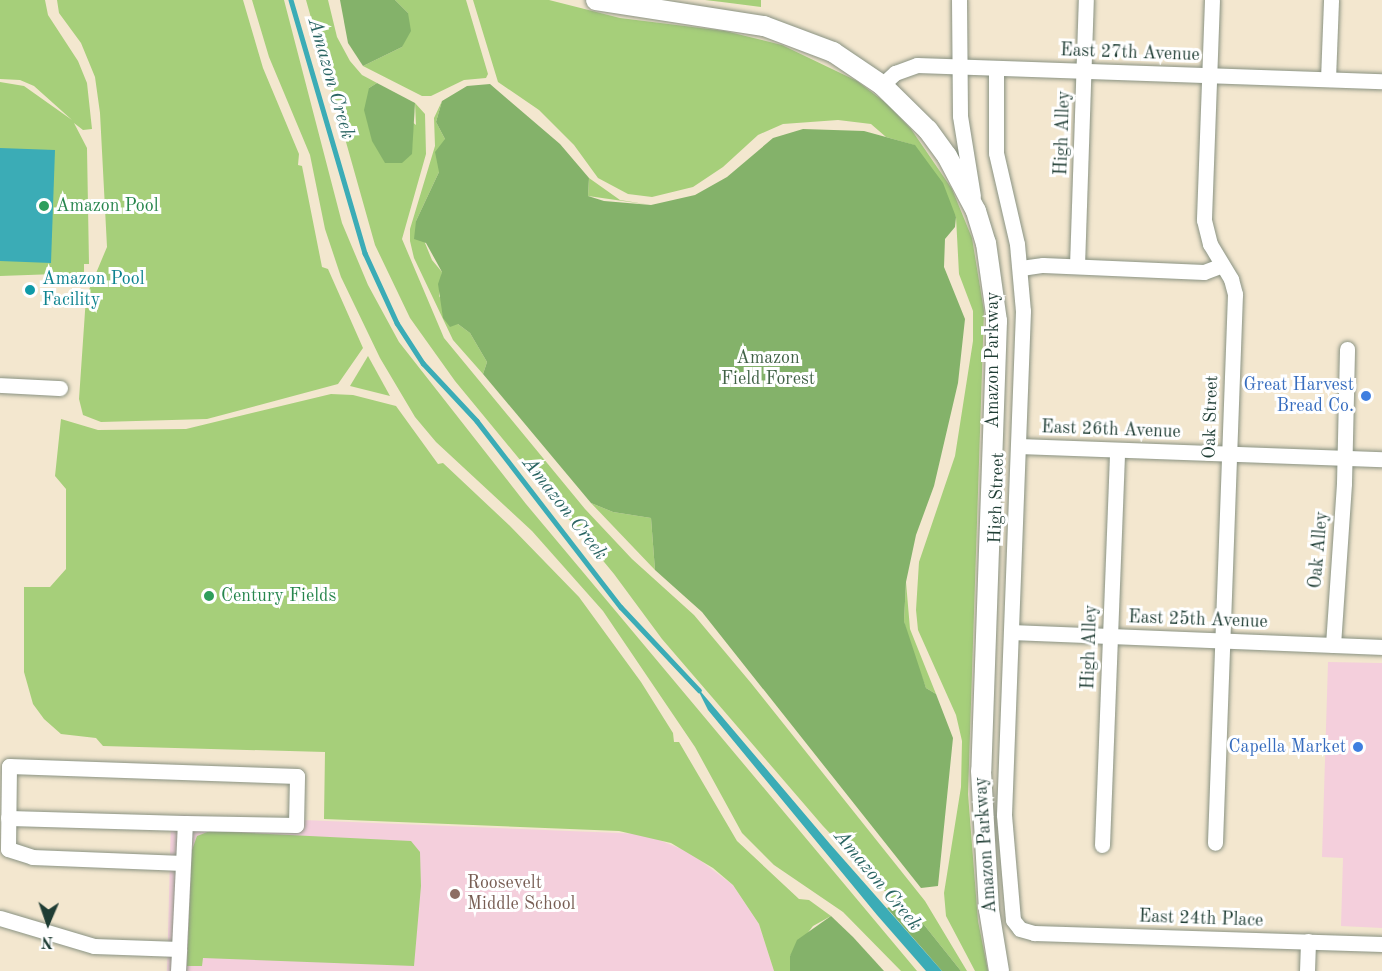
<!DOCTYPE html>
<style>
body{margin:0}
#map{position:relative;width:1382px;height:971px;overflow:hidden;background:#f3e7cf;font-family:"Old Standard TT",serif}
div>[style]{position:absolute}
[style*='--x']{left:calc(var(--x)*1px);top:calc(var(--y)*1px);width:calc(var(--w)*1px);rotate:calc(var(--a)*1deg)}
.built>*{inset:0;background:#f4cfdc}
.green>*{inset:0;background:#a6cf7a}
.forest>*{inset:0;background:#84b26a}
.water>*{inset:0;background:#3bacb6}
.stream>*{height:4.5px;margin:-2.25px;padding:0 2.25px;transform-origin:2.25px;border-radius:2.25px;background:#3bacb6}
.roads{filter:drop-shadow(0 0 2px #899282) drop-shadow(0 0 2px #899282)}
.minor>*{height:15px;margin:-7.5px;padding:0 7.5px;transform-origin:7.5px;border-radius:7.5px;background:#fff}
.major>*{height:20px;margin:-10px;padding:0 10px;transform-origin:10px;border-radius:10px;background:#fff}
.dots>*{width:16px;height:16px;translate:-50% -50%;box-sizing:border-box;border:3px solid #fff;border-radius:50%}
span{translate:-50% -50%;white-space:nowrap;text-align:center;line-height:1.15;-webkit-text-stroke:6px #fff;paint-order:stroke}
.street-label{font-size:18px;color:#1f3d34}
.leisure-label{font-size:18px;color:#27864d}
.left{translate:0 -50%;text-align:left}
.culture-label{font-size:18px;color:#0d838f}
.park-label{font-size:18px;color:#416246}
.shop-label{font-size:18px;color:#366cbe}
.right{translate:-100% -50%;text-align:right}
.education-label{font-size:18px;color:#785e54}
.water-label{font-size:20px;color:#296462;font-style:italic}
.north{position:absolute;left:18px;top:893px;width:60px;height:60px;-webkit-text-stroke:4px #fff;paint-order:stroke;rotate:182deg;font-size:16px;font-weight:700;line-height:24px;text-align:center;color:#1f3d34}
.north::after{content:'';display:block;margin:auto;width:21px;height:27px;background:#1f3d34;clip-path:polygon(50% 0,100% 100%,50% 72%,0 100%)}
</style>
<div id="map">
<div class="built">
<i style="clip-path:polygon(1328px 662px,1382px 663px,1382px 928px,1341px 926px,1343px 858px,1322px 857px)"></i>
<i style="clip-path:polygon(179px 815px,644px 834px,689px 852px,733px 885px,759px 924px,774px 971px,167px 971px,171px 821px)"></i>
</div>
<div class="green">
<i style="clip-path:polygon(0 0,45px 0,48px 15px,78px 61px,87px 83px,92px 129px,83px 130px,74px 123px,87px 148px,89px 264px,84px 264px,84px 281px,60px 280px,56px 274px,0 276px,0 82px,24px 86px,72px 120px,34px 86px,20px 80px,0 79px)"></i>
<i style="clip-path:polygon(57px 0,243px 0,263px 68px,299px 154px,298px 165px,302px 166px,322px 267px,328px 269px,363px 348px,338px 384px,207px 419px,101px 422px,83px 415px,79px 399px,86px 297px,107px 247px,100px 113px,95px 77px,81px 43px,59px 13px)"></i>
<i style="clip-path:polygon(252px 0,284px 0,342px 223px,368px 285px,399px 342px,526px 504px,917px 971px,901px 971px,843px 912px,774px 865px,742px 833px,695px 747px,603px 611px,532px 531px,436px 442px,415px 417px,380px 358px,341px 277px,325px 229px,310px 155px,269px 57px)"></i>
<i style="clip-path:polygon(306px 0,328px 0,337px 37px,350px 61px,362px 75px,377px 83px,369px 88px,416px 125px,415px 103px,425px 114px,426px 154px,402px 239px,444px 338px,585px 509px,632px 559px,694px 615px,751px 683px,925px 901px,967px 971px,961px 971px,917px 916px,897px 904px,823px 826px,662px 639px,614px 574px,455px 381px,410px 318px,375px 245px)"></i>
<i style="clip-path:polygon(395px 0,466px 0,488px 74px,486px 78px,464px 80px,431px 96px,422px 96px,363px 66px,402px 47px,408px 13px)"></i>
<i style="clip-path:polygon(473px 0,549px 0,620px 18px,725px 31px,782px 45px,857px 81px,886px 103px,911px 129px,952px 189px,972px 238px,984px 311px,968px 794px,978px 921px,988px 971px,975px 971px,946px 916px,944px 893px,961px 787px,962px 741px,956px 715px,918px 630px,916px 610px,919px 562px,955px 456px,973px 341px,973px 311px,959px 274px,956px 217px,914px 145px,886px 137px,871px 124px,838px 120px,783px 124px,758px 135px,723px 167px,693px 187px,652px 197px,628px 194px,598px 178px,574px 145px,539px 110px,498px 82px)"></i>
<i style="clip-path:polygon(705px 0,761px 0,761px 7px,722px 2px)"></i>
<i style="clip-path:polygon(442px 101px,436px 122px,445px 139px,439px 172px,416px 221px,432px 260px,442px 272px,439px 296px,458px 324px,470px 333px,487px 362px,483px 374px,453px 340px,414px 258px,410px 241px,410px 229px,435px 146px,434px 118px)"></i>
<i style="clip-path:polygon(589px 178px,620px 200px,651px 205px,588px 196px)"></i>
<i style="clip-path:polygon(368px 356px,390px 396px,350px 386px)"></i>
<i style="clip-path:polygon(331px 394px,353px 395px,396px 406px,438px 464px,443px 463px,510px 526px,579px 597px,641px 682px,673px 733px,674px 742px,679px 742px,737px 841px,799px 899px,809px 900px,831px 916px,813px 926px,790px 956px,790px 971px,774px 971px,759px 924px,733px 885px,713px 868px,671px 843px,619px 831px,324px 819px,325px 752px,103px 746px,96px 738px,61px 734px,44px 719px,33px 704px,24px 672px,24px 587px,50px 587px,66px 569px,66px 489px,55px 476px,61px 419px,98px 430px,186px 429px)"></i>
<i style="clip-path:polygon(591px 503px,613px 512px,651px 518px,655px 570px)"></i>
<i style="clip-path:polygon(906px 582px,910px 629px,936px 694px,926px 688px,909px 643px,904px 621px)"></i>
<i style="clip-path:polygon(210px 831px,411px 841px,420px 852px,421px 886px,414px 966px,203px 958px,202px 966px,187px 966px,192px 850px,197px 836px)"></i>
</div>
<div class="forest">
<i style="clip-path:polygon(340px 0,395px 0,408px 13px,411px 31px,402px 47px,363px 66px,348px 43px)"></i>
<i style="clip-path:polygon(377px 83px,415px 103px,412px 154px,402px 163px,385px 163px,372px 141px,364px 110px,369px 88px)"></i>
<i style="clip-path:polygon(490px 84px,560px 144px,589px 178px,588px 196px,604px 201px,651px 205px,695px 195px,727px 177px,773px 138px,803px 129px,864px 131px,915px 145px,943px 183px,956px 217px,955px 227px,945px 239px,944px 267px,965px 319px,958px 383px,934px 486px,916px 535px,906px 582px,904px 621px,926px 688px,936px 694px,953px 738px,938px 886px,921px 888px,702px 612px,655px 570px,651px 518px,613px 512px,591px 503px,483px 374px,487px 362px,470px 333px,458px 324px,450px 327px,443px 318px,438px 284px,442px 272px,426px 243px,414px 239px,416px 221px,439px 172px,435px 152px,445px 139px,436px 122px,442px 101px,467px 86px)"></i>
<i style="clip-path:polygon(897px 904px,917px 916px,961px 971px,942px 971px,887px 908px)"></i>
<i style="clip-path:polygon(831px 916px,853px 937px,884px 971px,790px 971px,790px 956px,797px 940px)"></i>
</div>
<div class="water">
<i style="clip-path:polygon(0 148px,55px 150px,51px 263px,0 261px)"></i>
<i style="clip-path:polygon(696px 686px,830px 844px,942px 971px,926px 971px,877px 915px,708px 710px)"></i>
</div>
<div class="stream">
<i style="--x:291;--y:0;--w:264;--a:73.7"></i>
<i style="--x:365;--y:253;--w:77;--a:65.4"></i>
<i style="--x:397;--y:323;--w:48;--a:57"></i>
<i style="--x:423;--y:363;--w:79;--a:47"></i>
<i style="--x:477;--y:421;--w:235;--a:52.3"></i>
<i style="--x:621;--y:607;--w:114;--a:46.8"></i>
</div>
<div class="roads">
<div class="minor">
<i style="--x:959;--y:0;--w:116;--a:89.5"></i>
<i style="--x:960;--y:116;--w:81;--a:80.8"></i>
<i style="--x:1212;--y:0;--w:220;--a:92.1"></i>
<i style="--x:1204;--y:220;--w:25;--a:76"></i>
<i style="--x:1210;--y:244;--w:41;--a:59"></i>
<i style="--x:1231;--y:279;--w:16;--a:75"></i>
<i style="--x:1235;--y:294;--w:549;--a:92.09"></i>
<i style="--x:996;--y:68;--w:85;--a:90"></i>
<i style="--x:996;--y:153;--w:93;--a:77"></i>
<i style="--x:1017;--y:244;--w:67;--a:84.9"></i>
<i style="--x:1023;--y:311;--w:504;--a:92.16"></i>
<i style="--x:1004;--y:815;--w:105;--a:85.1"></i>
<i style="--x:1013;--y:920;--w:11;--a:52"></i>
<i style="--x:1020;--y:929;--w:15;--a:16"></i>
<i style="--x:1034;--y:933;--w:348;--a:1.8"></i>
<i style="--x:1328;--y:79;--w:79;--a:-87.8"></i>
<i style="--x:882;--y:85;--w:18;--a:-43"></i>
<i style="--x:895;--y:73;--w:23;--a:-20"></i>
<i style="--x:917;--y:65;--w:465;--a:2"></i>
<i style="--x:1077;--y:266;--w:266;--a:-88.1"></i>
<i style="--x:1021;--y:268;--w:22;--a:-8"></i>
<i style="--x:1043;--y:265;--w:161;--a:2.5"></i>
<i style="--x:1204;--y:272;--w:19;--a:-21"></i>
<i style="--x:0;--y:385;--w:60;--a:2.9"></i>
<i style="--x:1019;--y:446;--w:363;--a:2.1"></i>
<i style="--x:1012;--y:632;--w:370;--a:2.3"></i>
<i style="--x:1333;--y:645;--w:162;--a:-86.1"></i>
<i style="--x:1344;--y:483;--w:134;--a:-88.7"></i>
<i style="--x:8;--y:818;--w:177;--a:1.6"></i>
<i style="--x:1102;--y:845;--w:395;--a:-87.8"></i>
<i style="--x:0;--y:918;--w:98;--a:16.6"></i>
<i style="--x:94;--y:946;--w:85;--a:2"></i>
<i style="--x:178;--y:971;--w:22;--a:-87"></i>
<i style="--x:179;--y:949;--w:126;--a:-87.3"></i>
<i style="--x:185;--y:823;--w:111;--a:1"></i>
<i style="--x:296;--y:825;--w:49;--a:-88.8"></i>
<i style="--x:297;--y:776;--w:288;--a:-178"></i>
<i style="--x:9;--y:766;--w:83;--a:90.7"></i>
<i style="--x:8;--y:849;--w:25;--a:18"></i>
<i style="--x:32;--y:857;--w:151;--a:2.3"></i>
<i style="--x:1307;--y:971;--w:30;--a:-88"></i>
</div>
<div class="major">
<i style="--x:596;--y:0;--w:170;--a:8.8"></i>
<i style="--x:764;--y:26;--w:74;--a:20.6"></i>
<i style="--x:833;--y:52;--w:59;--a:34"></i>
<i style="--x:882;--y:85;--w:64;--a:44.4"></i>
<i style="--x:928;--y:130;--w:32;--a:54"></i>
<i style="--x:947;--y:156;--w:62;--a:62.2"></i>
<i style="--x:976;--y:211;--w:34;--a:73"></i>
<i style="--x:986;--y:243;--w:79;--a:82"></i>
<i style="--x:997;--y:321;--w:450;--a:92"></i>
<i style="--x:981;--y:771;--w:139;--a:86.7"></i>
<i style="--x:989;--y:910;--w:62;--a:80.7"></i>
</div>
</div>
<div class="dots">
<i style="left:44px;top:206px;background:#2e9e5b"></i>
<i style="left:30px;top:290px;background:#0f9aa8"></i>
<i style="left:1366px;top:396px;background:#3f7fe0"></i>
<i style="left:209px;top:596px;background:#2e9e5b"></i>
<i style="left:1358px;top:747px;background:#3f7fe0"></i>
<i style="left:455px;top:894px;background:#8d6e63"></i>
</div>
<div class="street-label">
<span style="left:1130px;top:53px;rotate:2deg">East 27th Avenue</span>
<span style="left:1063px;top:133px;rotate:-88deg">High Alley</span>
<span style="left:993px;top:360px;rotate:-90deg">Amazon Parkway</span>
<span style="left:1211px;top:417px;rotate:-88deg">Oak Street</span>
<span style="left:1111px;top:430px;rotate:2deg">East 26th Avenue</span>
<span style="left:997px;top:498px;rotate:-88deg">High Street</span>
<span style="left:1319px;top:550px;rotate:-85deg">Oak Alley</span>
<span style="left:1198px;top:620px;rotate:2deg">East 25th Avenue</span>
<span style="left:1090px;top:647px;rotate:-88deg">High Alley</span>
<span style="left:986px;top:845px;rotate:-94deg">Amazon Parkway</span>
<span style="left:1201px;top:919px;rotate:2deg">East 24th Place</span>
</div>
<div class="leisure-label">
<span class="left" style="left:56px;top:206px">Amazon Pool</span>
<span class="left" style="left:221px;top:596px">Century Fields</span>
</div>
<div class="culture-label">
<span class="left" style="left:42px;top:290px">Amazon Pool<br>Facility</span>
</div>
<div class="park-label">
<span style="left:768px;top:369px">Amazon<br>Field Forest</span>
</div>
<div class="shop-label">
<span class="right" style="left:1354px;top:396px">Great Harvest<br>Bread Co.</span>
<span class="right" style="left:1346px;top:747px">Capella Market</span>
</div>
<div class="education-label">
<span class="left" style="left:467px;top:894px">Roosevelt<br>Middle School</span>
</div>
<div class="water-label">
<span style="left:330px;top:79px;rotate:74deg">Amazon Creek</span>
<span style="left:564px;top:509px;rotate:52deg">Amazon Creek</span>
<span style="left:877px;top:881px;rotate:50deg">Amazon Creek</span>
</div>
<div class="north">N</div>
</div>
